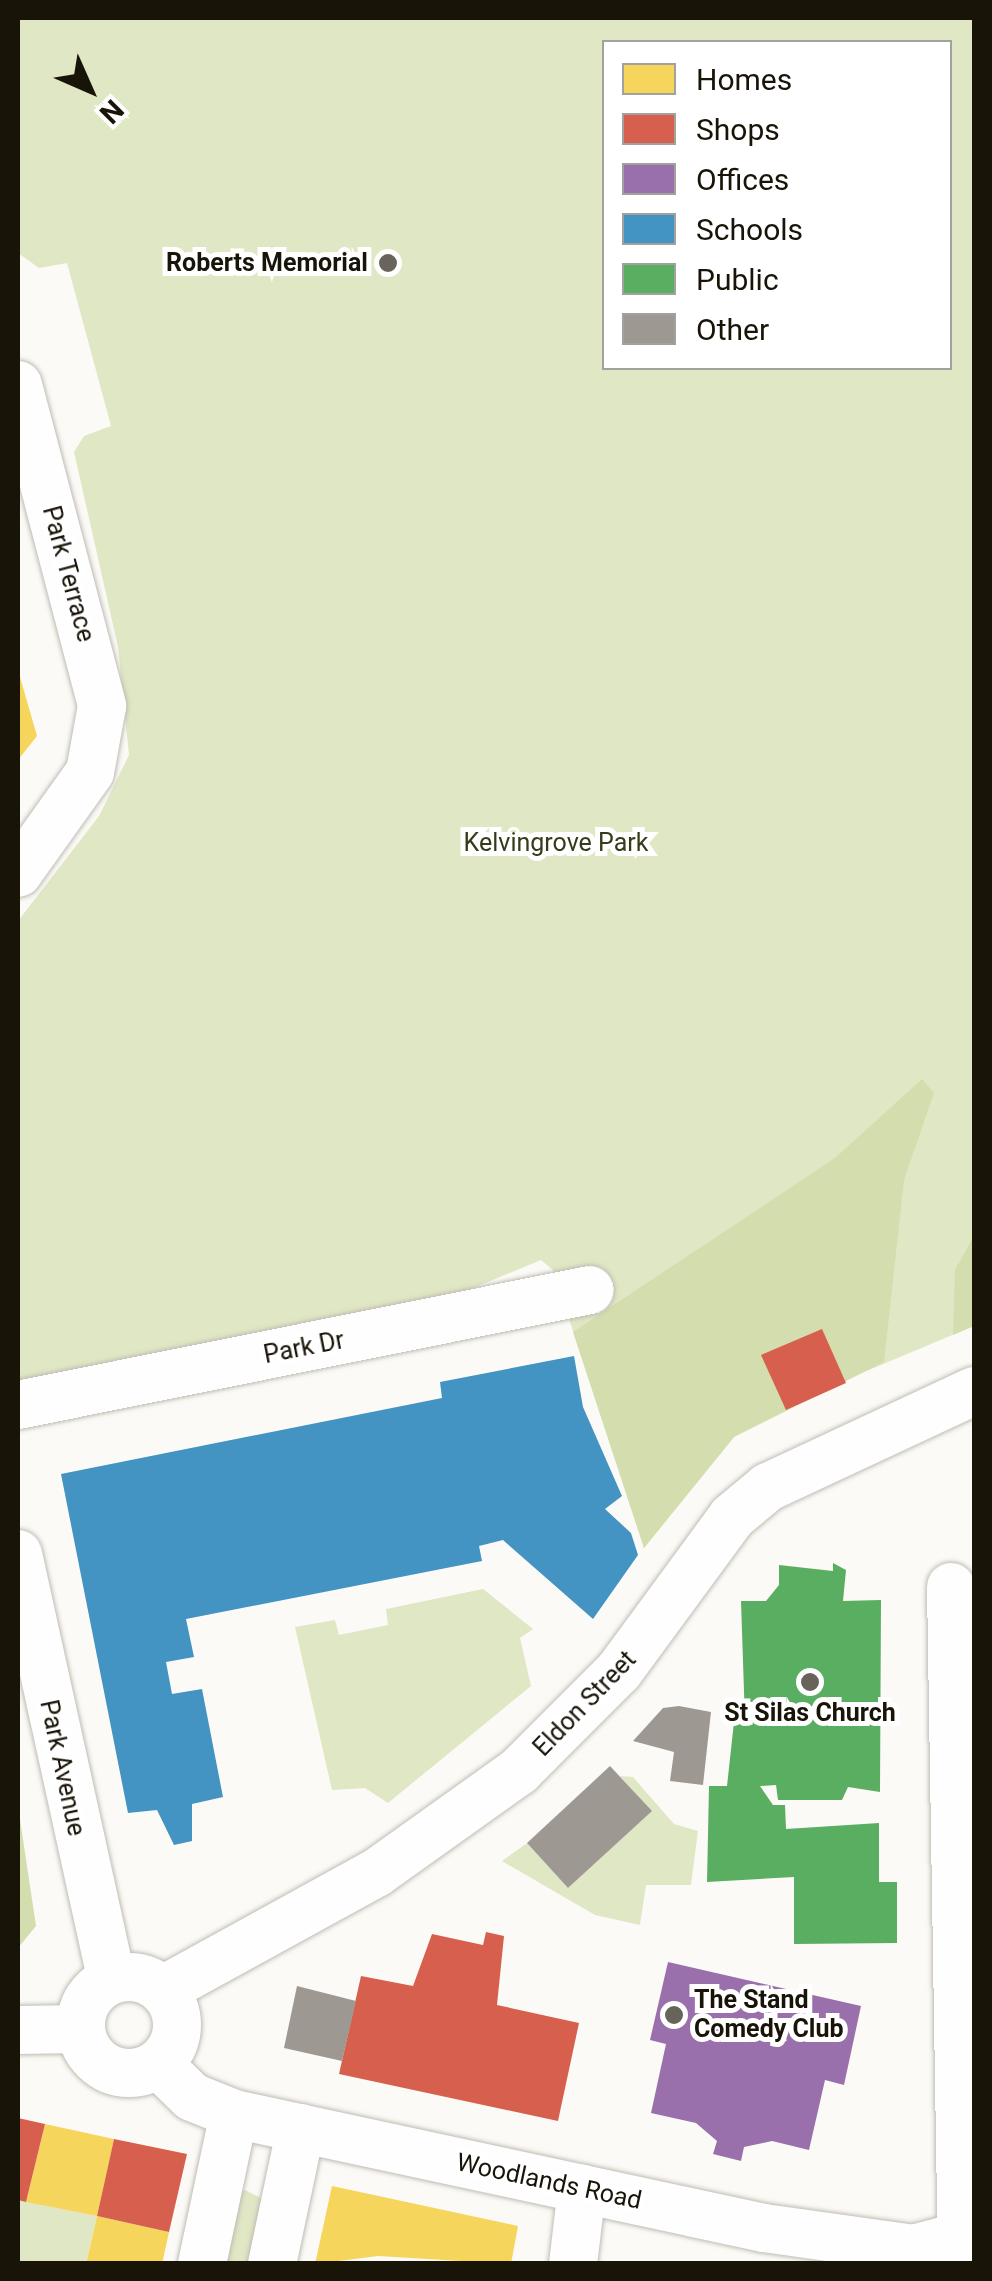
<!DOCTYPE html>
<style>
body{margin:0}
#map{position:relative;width:992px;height:2281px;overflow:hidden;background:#fcfaf6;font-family:Roboto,sans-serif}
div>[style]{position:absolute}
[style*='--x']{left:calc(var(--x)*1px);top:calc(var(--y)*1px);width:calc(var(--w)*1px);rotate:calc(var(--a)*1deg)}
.green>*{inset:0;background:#e0e7c4}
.forest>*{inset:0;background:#d4ddae}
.homes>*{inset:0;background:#f6d55c}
.shops>*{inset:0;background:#d6604d}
.offices>*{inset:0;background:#9970ab}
.schools>*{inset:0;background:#4393c3}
.public>*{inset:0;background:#5aae61}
.building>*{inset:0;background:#9d9992}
.roads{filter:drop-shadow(0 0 2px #bfbcb4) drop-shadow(0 0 2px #bfbcb4)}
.minor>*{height:48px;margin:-24px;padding:0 24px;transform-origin:24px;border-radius:24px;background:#fffefe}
.minor>.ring{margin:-24px;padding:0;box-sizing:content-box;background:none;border:48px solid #fffefe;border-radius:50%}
.dots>*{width:28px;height:28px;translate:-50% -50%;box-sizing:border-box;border:5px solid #fff;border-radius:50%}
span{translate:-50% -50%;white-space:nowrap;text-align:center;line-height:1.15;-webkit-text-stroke:10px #fff;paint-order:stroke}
.poi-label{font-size:25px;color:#191408;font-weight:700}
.right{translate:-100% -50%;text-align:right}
.left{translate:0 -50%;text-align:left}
.street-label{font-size:25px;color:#191408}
.park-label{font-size:25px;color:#353c19}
.frame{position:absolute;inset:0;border:20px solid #191408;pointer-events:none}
.legend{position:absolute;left:602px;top:40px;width:350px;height:330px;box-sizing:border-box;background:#fff;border:2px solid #a3a19c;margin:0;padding:12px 18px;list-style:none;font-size:30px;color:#191408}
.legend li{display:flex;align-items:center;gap:20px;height:50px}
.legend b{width:50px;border:2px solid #a3a19c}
.north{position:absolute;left:40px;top:40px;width:100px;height:100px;-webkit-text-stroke:8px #fff;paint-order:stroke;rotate:135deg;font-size:28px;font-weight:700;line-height:40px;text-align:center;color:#191408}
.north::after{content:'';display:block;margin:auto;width:35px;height:45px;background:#191408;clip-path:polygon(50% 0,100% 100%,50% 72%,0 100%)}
</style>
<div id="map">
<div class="green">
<i style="clip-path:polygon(evenodd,18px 18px,974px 18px,974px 1326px,783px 1406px,734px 1437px,644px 1548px,553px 1270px,541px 1260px,459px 1294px,18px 1384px,18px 921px,99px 816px,129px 755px,118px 647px,74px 452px,84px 436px,111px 426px,67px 263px,39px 268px,18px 253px,18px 18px,604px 42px,950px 42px,950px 368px,604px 368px,604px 42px)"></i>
<i style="clip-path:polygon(483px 1589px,533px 1629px,520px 1638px,531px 1686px,388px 1803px,365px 1788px,332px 1790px,295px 1627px,335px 1620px,339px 1635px,388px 1625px,386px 1609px)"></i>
<i style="clip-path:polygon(620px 1776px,633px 1777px,674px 1824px,698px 1831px,691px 1885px,646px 1885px,640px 1925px,595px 1915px,502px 1861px,527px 1843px,568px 1888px,651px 1811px)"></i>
<i style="clip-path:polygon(245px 2190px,265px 2200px,257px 2263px,216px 2264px,236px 2194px)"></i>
<i style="clip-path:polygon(18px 2200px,97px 2216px,86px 2263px,18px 2263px)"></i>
</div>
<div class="forest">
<i style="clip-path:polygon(922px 1079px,934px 1093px,904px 1180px,884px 1362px,734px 1437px,644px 1548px,573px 1332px,835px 1158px)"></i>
<i style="clip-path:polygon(974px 1236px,974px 1326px,953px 1335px,955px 1270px)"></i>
<i style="clip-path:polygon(18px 1806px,36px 1926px,18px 1948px)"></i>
</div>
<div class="homes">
<i style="clip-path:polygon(18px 670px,37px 736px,18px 760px)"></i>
<i style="clip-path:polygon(45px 2124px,114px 2139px,97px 2216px,26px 2202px)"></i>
<i style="clip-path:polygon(332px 2186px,518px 2226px,511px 2264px,378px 2256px,315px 2264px)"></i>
<i style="clip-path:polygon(97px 2216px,169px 2232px,162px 2264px,86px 2264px)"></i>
</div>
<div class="shops">
<i style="clip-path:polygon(822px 1329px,846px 1383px,786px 1410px,761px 1355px)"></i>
<i style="clip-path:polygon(486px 1932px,504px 1936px,497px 2005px,579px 2023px,558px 2121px,339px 2074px,361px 1976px,413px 1986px,432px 1934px,483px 1945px)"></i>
<i style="clip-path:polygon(18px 2118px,45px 2124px,26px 2202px,18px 2200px)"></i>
<i style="clip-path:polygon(114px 2139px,187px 2154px,169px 2232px,97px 2216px)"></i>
</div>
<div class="offices">
<i style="clip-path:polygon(668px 1962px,861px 2006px,844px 2085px,825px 2080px,809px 2150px,772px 2141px,744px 2147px,741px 2161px,713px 2154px,717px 2141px,696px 2123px,651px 2113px,666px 2044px,650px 2040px)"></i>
</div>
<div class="schools">
<i style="clip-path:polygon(574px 1356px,583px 1407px,622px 1496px,605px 1509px,631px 1533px,638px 1555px,593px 1619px,503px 1540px,479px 1546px,482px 1561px,186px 1619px,194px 1657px,166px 1662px,172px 1694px,202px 1689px,223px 1797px,192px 1804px,192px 1841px,174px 1845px,157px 1810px,128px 1813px,61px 1474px,442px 1398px,440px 1382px)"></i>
</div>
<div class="public">
<i style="clip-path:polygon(833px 1563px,846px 1570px,843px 1601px,881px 1600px,880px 1792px,848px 1787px,842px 1800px,778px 1800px,776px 1785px,760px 1786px,773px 1805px,785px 1805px,786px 1829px,879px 1823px,879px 1882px,897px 1882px,897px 1943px,794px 1944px,794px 1877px,707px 1882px,709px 1786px,727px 1786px,734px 1722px,745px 1722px,741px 1601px,766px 1601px,779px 1585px,779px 1565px,833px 1571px)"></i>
</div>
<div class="building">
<i style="clip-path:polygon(679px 1706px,711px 1712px,703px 1785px,670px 1781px,674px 1752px,633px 1741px,663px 1708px)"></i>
<i style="clip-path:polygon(610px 1766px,652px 1811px,568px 1888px,527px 1843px)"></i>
<i style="clip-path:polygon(297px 1986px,356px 2001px,342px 2061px,284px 2048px)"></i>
</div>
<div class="roads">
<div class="minor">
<i style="--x:18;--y:385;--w:332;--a:75.3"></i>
<i style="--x:102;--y:706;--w:67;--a:100.3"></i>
<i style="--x:90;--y:772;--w:124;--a:125.5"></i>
<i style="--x:18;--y:1405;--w:583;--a:-11.37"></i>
<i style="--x:18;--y:1554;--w:436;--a:77.6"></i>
<i style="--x:951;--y:1587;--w:677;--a:89.07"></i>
<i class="ring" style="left:81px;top:1977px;width:48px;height:48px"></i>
<i style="--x:163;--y:1990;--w:243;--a:-28.8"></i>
<i style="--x:376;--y:1873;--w:176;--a:-35.5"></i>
<i style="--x:519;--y:1771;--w:141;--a:-45"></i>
<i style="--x:619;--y:1671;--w:191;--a:-53.7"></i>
<i style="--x:732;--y:1517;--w:47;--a:-39.8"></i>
<i style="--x:768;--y:1487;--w:227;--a:-25"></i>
<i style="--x:18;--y:2030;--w:63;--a:-0.9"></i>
<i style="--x:158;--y:2064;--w:47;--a:44.1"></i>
<i style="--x:192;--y:2097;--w:45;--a:22"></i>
<i style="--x:234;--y:2114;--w:542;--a:12.14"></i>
<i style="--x:764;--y:2228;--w:150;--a:8"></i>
<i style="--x:913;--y:2249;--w:63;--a:-14.7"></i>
<i style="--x:202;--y:2264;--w:153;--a:-78"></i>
<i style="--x:272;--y:2264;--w:139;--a:-78"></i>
<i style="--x:573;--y:2264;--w:76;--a:-83.2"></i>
</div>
</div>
<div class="dots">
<i style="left:388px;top:263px;background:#68645b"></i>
<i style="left:810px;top:1682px;background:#68645b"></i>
<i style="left:674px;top:2015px;background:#68645b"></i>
</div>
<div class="poi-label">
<span class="right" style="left:368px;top:263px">Roberts Memorial</span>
<span style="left:810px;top:1713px">St Silas Church</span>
<span class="left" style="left:694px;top:2015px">The Stand<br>Comedy Club</span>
</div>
<div class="street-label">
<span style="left:68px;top:574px;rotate:75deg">Park Terrace</span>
<span style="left:304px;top:1348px;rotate:-11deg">Park Dr</span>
<span style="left:585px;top:1704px;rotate:-46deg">Eldon Street</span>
<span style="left:62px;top:1768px;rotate:78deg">Park Avenue</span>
<span style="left:549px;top:2182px;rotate:12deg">Woodlands Road</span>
</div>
<div class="park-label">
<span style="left:556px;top:843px">Kelvingrove Park</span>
</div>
<div class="frame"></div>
<ul class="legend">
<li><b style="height:28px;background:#f6d55c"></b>Homes</li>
<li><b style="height:28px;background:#d6604d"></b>Shops</li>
<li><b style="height:28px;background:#9970ab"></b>Offices</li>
<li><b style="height:28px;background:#4393c3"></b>Schools</li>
<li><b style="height:28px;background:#5aae61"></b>Public</li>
<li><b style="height:28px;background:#9d9992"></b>Other</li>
</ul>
<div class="north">N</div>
</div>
